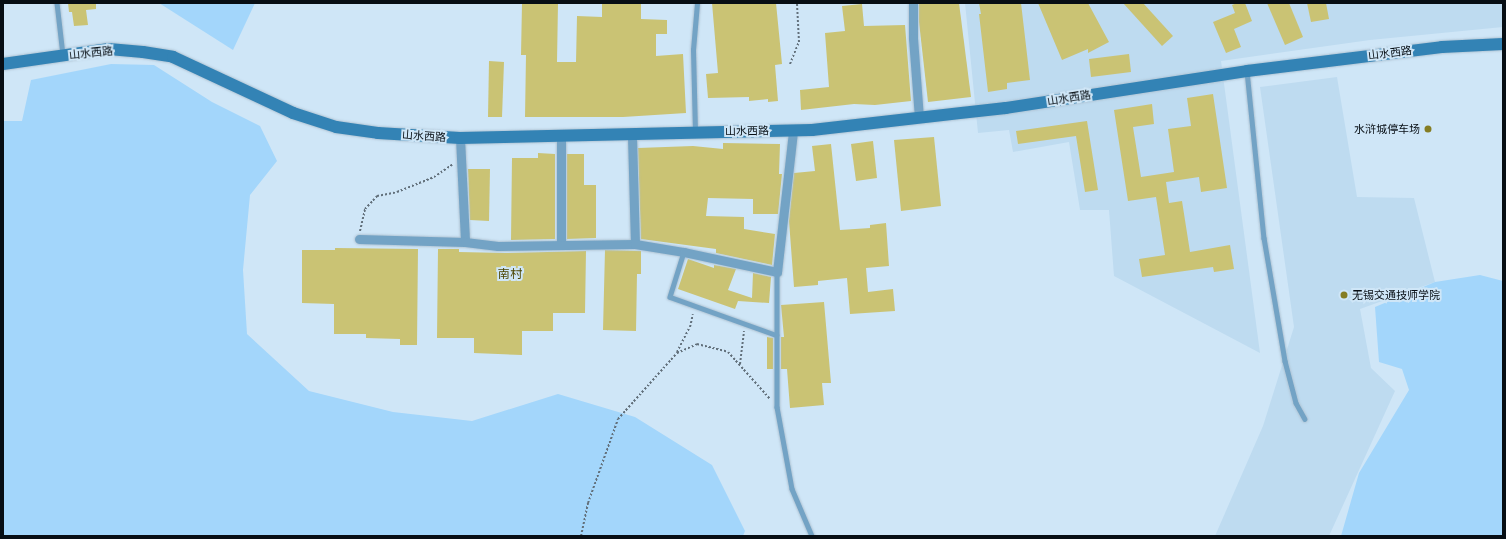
<!DOCTYPE html>
<meta charset="utf-8">
<style>
body{margin:0}
#map{position:relative;width:1506px;height:539px;overflow:hidden;background:#cfe6f7;font-family:"Crimson Pro","Noto Sans SC",serif}
div>[style]{position:absolute}
[style*='--x']{left:calc(var(--x)*1px);top:calc(var(--y)*1px);width:calc(var(--w)*1px);rotate:calc(var(--a)*1deg)}
.built>*{inset:0;background:#bedbf0}
.green>*{inset:0;background:#a3d6fb}
.building>*{inset:0;background:#cac374}
.path>*{height:2px;margin-top:-1px;transform-origin:0;background:repeating-linear-gradient(90deg,#62707b 0 2px,transparent 0 4px)}
.roads{filter:drop-shadow(0 0 1px #afc3d3) drop-shadow(0 0 1px #afc3d3)}
.lane>*{height:4.5px;margin:-2.25px;padding:0 2.25px;transform-origin:2.25px;border-radius:2.25px;background:#73a3c5}
.street>*{height:9px;margin:-4.5px;padding:0 4.5px;transform-origin:4.5px;border-radius:4.5px;background:#73a3c5}
.secondary>*{height:12px;margin:-6px;padding:0 6px;transform-origin:6px;border-radius:6px;background:#3383b5}
.dots>*{width:11px;height:11px;translate:-50% -50%;box-sizing:border-box;border:2px solid #cfe6f7;border-radius:50%}
span{translate:-50% -50%;white-space:nowrap;text-align:center;line-height:1.15;-webkit-text-stroke:4px #cfe6f7;paint-order:stroke}
.street-label{font-size:11px;color:#070e14}
.poi-label{font-size:11px;color:#070e14}
.right{translate:-100% -50%;text-align:right}
.left{translate:0 -50%;text-align:left}
.neighbourhood-label{font-size:12px;color:#4b4502}
.frame{position:absolute;inset:0;border:4px solid #070e14;pointer-events:none}
</style>
<div id="map">
<div class="built">
<i style="clip-path:polygon(965px 3px,1503px 3px,1503px 27px,1370px 40px,1221px 61px,1260px 353px,1114px 276px,1109px 210px,1080px 210px,1069px 142px,1013px 152px,1009px 130px,978px 133px)"></i>
<i style="clip-path:polygon(1337px 77px,1357px 197px,1414px 198px,1435px 282px,1360px 309px,1371px 368px,1395px 391px,1329px 536px,1215px 536px,1263px 426px,1294px 327px,1260px 87px)"></i>
</div>
<div class="green">
<i style="clip-path:polygon(159px 3px,255px 3px,233px 50px)"></i>
<i style="clip-path:polygon(111px 64px,154px 65px,212px 102px,260px 126px,277px 161px,250px 195px,243px 270px,247px 334px,309px 391px,393px 412px,472px 421px,558px 394px,635px 417px,712px 465px,745px 531px,743px 536px,3px 536px,3px 121px,22px 121px,31px 80px)"></i>
<i style="clip-path:polygon(1480px 275px,1503px 281px,1503px 536px,1341px 536px,1359px 473px,1409px 390px,1402px 369px,1379px 362px,1375px 307px,1435px 282px)"></i>
</div>
<div class="building">
<i style="clip-path:polygon(68px 3px,96px 3px,96px 9px,86px 10px,88px 25px,74px 26px,72px 12px,69px 12px)"></i>
<i style="clip-path:polygon(522px 3px,558px 3px,557px 62px,576px 62px,577px 16px,602px 17px,602px 3px,641px 3px,641px 19px,667px 20px,667px 34px,656px 34px,656px 56px,683px 54px,686px 113px,623px 117px,525px 117px,526px 55px,521px 55px)"></i>
<i style="clip-path:polygon(712px 3px,776px 3px,782px 64px,775px 65px,778px 101px,768px 102px,768px 99px,749px 101px,749px 97px,708px 98px,706px 74px,718px 73px)"></i>
<i style="clip-path:polygon(919px 3px,959px 3px,971px 97px,928px 102px,919px 22px)"></i>
<i style="clip-path:polygon(979px 3px,1021px 3px,1030px 80px,1007px 83px,1007px 89px,988px 92px,979px 14px,981px 14px)"></i>
<i style="clip-path:polygon(1038px 3px,1088px 3px,1109px 42px,1088px 53px,1088px 49px,1062px 60px)"></i>
<i style="clip-path:polygon(1123px 3px,1143px 3px,1173px 36px,1162px 46px)"></i>
<i style="clip-path:polygon(1237px 3px,1245px 3px,1252px 21px,1234px 29px,1241px 47px,1226px 53px,1213px 22px,1235px 13px,1232px 5px)"></i>
<i style="clip-path:polygon(1267px 3px,1289px 3px,1303px 37px,1285px 45px)"></i>
<i style="clip-path:polygon(1307px 3px,1326px 3px,1329px 19px,1311px 22px)"></i>
<i style="clip-path:polygon(862px 4px,864px 26px,905px 25px,911px 101px,875px 105px,854px 104px,801px 110px,800px 90px,829px 87px,825px 33px,845px 31px,842px 6px)"></i>
<i style="clip-path:polygon(1129px 54px,1131px 72px,1091px 77px,1089px 59px)"></i>
<i style="clip-path:polygon(489px 61px,504px 62px,502px 117px,488px 117px)"></i>
<i style="clip-path:polygon(1213px 94px,1227px 188px,1201px 192px,1199px 177px,1166px 182px,1169px 203px,1182px 201px,1190px 252px,1230px 245px,1234px 269px,1214px 272px,1213px 267px,1142px 277px,1139px 259px,1165px 255px,1156px 197px,1128px 201px,1114px 110px,1152px 104px,1154px 124px,1133px 127px,1141px 177px,1174px 172px,1168px 129px,1191px 126px,1187px 98px)"></i>
<i style="clip-path:polygon(1087px 121px,1098px 190px,1085px 192px,1076px 136px,1018px 144px,1016px 131px)"></i>
<i style="clip-path:polygon(934px 137px,941px 206px,901px 211px,894px 140px)"></i>
<i style="clip-path:polygon(873px 141px,877px 178px,856px 181px,851px 144px)"></i>
<i style="clip-path:polygon(723px 143px,780px 144px,779px 174px,782px 174px,778px 214px,753px 214px,753px 199px,708px 198px,706px 216px,744px 217px,744px 229px,775px 234px,772px 265px,716px 253px,716px 249px,641px 239px,638px 148px,693px 146px,723px 149px)"></i>
<i style="clip-path:polygon(831px 144px,840px 230px,870px 228px,870px 225px,886px 223px,889px 266px,866px 268px,868px 292px,893px 289px,895px 311px,850px 314px,847px 278px,818px 281px,818px 285px,794px 287px,789px 221px,794px 173px,815px 171px,812px 146px)"></i>
<i style="clip-path:polygon(538px 153px,555px 154px,555px 239px,511px 240px,512px 158px,538px 158px)"></i>
<i style="clip-path:polygon(567px 154px,584px 154px,584px 185px,596px 185px,596px 238px,567px 239px)"></i>
<i style="clip-path:polygon(468px 169px,490px 169px,489px 221px,470px 220px)"></i>
<i style="clip-path:polygon(335px 248px,418px 249px,417px 345px,400px 345px,400px 339px,366px 338px,366px 334px,334px 334px,334px 304px,302px 303px,302px 250px,335px 250px)"></i>
<i style="clip-path:polygon(438px 249px,459px 249px,459px 252px,505px 253px,586px 251px,585px 313px,553px 313px,553px 331px,522px 331px,522px 355px,474px 353px,474px 338px,437px 338px)"></i>
<i style="clip-path:polygon(605px 250px,641px 251px,641px 274px,637px 274px,636px 331px,603px 330px)"></i>
<i style="clip-path:polygon(688px 259px,714px 268px,714px 265px,736px 269px,728px 290px,752px 298px,753px 273px,771px 277px,769px 303px,738px 301px,735px 309px,678px 289px)"></i>
<i style="clip-path:polygon(824px 302px,831px 383px,822px 383px,824px 405px,790px 408px,787px 369px,781px 369px,781px 337px,784px 337px,781px 305px)"></i>
<i style="clip-path:polygon(767px 337px,773px 338px,773px 369px,767px 369px)"></i>
</div>
<div class="path">
<i style="--x:790;--y:64;--w:24;--a:-68"></i>
<i style="--x:799;--y:42;--w:39;--a:-93"></i>
<i style="--x:360;--y:231;--w:23;--a:-77"></i>
<i style="--x:365;--y:209;--w:18;--a:-47"></i>
<i style="--x:377;--y:196;--w:20;--a:-11"></i>
<i style="--x:397;--y:192;--w:40;--a:-22"></i>
<i style="--x:434;--y:177;--w:22;--a:-34"></i>
<i style="--x:677;--y:352;--w:28;--a:-63"></i>
<i style="--x:690;--y:327;--w:13;--a:-77"></i>
<i style="--x:740;--y:364;--w:33;--a:-83"></i>
<i style="--x:581;--y:536;--w:34;--a:-78"></i>
<i style="--x:588;--y:503;--w:89;--a:-70.3"></i>
<i style="--x:618;--y:419;--w:89;--a:-48.2"></i>
<i style="--x:677;--y:353;--w:22;--a:-24"></i>
<i style="--x:697;--y:344;--w:32;--a:14"></i>
<i style="--x:728;--y:352;--w:63;--a:48.2"></i>
</div>
<div class="roads">
<div class="lane">
<i style="--x:57;--y:3;--w:52;--a:83.4"></i>
<i style="--x:1247;--y:71;--w:168;--a:84.2"></i>
<i style="--x:1264;--y:238;--w:125;--a:80.3"></i>
<i style="--x:1285;--y:361;--w:43;--a:75.3"></i>
<i style="--x:1296;--y:403;--w:18;--a:61"></i>
<i style="--x:695;--y:132;--w:82;--a:-91.4"></i>
<i style="--x:693;--y:50;--w:47;--a:-85.1"></i>
<i style="--x:684;--y:252;--w:47;--a:107.3"></i>
<i style="--x:670;--y:297;--w:113;--a:19.7"></i>
<i style="--x:777;--y:272;--w:135;--a:90"></i>
<i style="--x:777;--y:407;--w:83;--a:79.6"></i>
<i style="--x:792;--y:489;--w:51;--a:66.9"></i>
</div>
<div class="street">
<i style="--x:913;--y:3;--w:35;--a:90"></i>
<i style="--x:913;--y:38;--w:80;--a:85.7"></i>
<i style="--x:561;--y:135;--w:110;--a:90"></i>
<i style="--x:460;--y:138;--w:104;--a:87.2"></i>
<i style="--x:359;--y:239;--w:106;--a:1.6"></i>
<i style="--x:465;--y:242;--w:33;--a:7"></i>
<i style="--x:498;--y:246;--w:137;--a:-0.8"></i>
<i style="--x:635;--y:244;--w:110;--a:-91.6"></i>
<i style="--x:635;--y:244;--w:50;--a:9.3"></i>
<i style="--x:684;--y:252;--w:95;--a:12.1"></i>
<i style="--x:777;--y:272;--w:142;--a:-83.5"></i>
</div>
<div class="secondary">
<i style="--x:3;--y:64;--w:107;--a:-8.1"></i>
<i style="--x:109;--y:49;--w:34;--a:5"></i>
<i style="--x:143;--y:52;--w:30;--a:9"></i>
<i style="--x:173;--y:57;--w:132;--a:25"></i>
<i style="--x:293;--y:113;--w:45;--a:18"></i>
<i style="--x:336;--y:127;--w:42;--a:8.1"></i>
<i style="--x:378;--y:133;--w:82;--a:3.5"></i>
<i style="--x:460;--y:138;--w:352;--a:-1.3"></i>
<i style="--x:812;--y:130;--w:195;--a:-6.5"></i>
<i style="--x:1006;--y:108;--w:244;--a:-8.7"></i>
<i style="--x:1247;--y:71;--w:196;--a:-7"></i>
<i style="--x:1442;--y:47;--w:61;--a:-2.8"></i>
</div>
</div>
<div class="dots">
<i style="left:1428px;top:129px;background:#857d23"></i>
<i style="left:1344px;top:295px;background:#857d23"></i>
</div>
<div class="street-label">
<span style="left:91px;top:53px;rotate:-6deg">山水西路</span>
<span style="left:1390px;top:53px;rotate:-7deg">山水西路</span>
<span style="left:1069px;top:98px;rotate:-9deg">山水西路</span>
<span style="left:747px;top:131px;rotate:-1deg">山水西路</span>
<span style="left:424px;top:136px;rotate:4deg">山水西路</span>
</div>
<div class="poi-label">
<span class="right" style="left:1420px;top:129px">水浒城停车场</span>
<span class="left" style="left:1352px;top:295px">无锡交通技师学院</span>
</div>
<div class="neighbourhood-label">
<span style="left:510px;top:275px">南村</span>
</div>
<div class="frame"></div>
</div>
